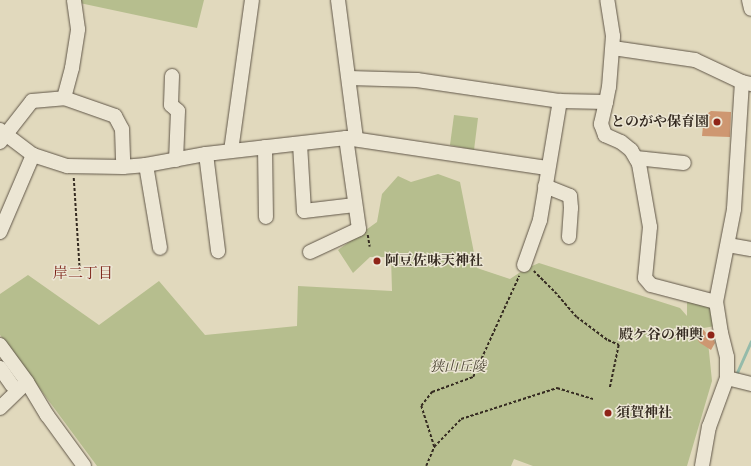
<!DOCTYPE html>
<meta charset="utf-8">
<style>
body{margin:0}
#map{position:relative;width:751px;height:466px;overflow:hidden;background:#e1d9bd;font-family:"Libre Bodoni","Noto Serif JP",serif}
div>[style]{position:absolute}
[style*='--x']{left:calc(var(--x)*1px);top:calc(var(--y)*1px);width:calc(var(--w)*1px);rotate:calc(var(--a)*1deg)}
.green>*{inset:0;background:#b6be8e}
.stream>*{height:3px;margin:-1.5px;padding:0 1.5px;transform-origin:1.5px;border-radius:1.5px;background:#95bbaa}
.building>*{inset:0;background:#ce9771}
.path>*{height:1.5px;margin-top:-0.75px;transform-origin:0;background:repeating-linear-gradient(90deg,#352b21 0 3px,transparent 0 5px)}
.roads{filter:drop-shadow(0 0 1px #605648) drop-shadow(0 0 1px #605648)}
.minor>*{height:14px;margin:-7px;padding:0 7px;transform-origin:7px;border-radius:7px;background:#ece6d4}
.dots>*{width:11px;height:11px;translate:-50% -50%;box-sizing:border-box;border:2px solid #ece6d4;border-radius:50%}
span{translate:-50% -50%;white-space:nowrap;text-align:center;line-height:1.15;-webkit-text-stroke:3px #ece6d4;paint-order:stroke}
.poi-label{font-size:14px;color:#352b21;font-weight:700}
.right{translate:-100% -50%;text-align:right}
.left{translate:0 -50%;text-align:left}
.park-label{font-size:14px;color:#4f4837;font-style:italic}
.neighbourhood-label{font-size:15px;color:#7a1f14}
</style>
<div id="map">
<div class="green">
<i style="clip-path:polygon(75px 0,204px 0,197px 28px,75px 2px)"></i>
<i style="clip-path:polygon(454px 115px,478px 118px,474px 150px,450px 145px)"></i>
<i style="clip-path:polygon(438px 174px,460px 182px,477px 268px,510px 279px,525px 269px,539px 263px,680px 308px,687px 316px,687px 299px,711px 306px,715px 326px,698px 329px,708px 342px,712px 381px,687px 466px,533px 466px,514px 459px,511px 466px,97px 466px,0 335px,0 294px,28px 275px,99px 325px,159px 281px,205px 335px,297px 326px,298px 286px,392px 291px,391px 257px,370px 257px,353px 273px,338px 250px,377px 222px,382px 194px,398px 176px,411px 182px)"></i>
</div>
<div class="stream">
<i style="--x:735;--y:377;--w:39;--a:-66"></i>
</div>
<div class="building">
<i style="clip-path:polygon(711px 111px,731px 112px,730px 137px,702px 136px,704px 116px)"></i>
<i style="clip-path:polygon(703px 329px,709px 337px,714px 340px,715px 343px,711px 350px,700px 343px,694px 335px)"></i>
</div>
<div class="path">
<i style="--x:74;--y:178;--w:93;--a:86.3"></i>
<i style="--x:368;--y:235;--w:12;--a:81"></i>
<i style="--x:534;--y:271;--w:30;--a:45"></i>
<i style="--x:555;--y:292;--w:33;--a:49"></i>
<i style="--x:577;--y:317;--w:39;--a:37"></i>
<i style="--x:608;--y:340;--w:12;--a:24"></i>
<i style="--x:619;--y:345;--w:44;--a:101.8"></i>
<i style="--x:434;--y:447;--w:39;--a:-46"></i>
<i style="--x:461;--y:419;--w:101;--a:-17.9"></i>
<i style="--x:557;--y:388;--w:39;--a:17"></i>
<i style="--x:426;--y:466;--w:21;--a:-67"></i>
<i style="--x:434;--y:447;--w:43;--a:-107.6"></i>
<i style="--x:421;--y:406;--w:18;--a:-52"></i>
<i style="--x:432;--y:392;--w:44;--a:-20.1"></i>
<i style="--x:473;--y:377;--w:111;--a:-65.5"></i>
</div>
<div class="roads">
<div class="minor">
<i style="--x:338;--y:0;--w:139;--a:82.6"></i>
<i style="--x:749;--y:0;--w:9;--a:77"></i>
<i style="--x:613;--y:48;--w:83;--a:8.3"></i>
<i style="--x:695;--y:60;--w:52;--a:25.1"></i>
<i style="--x:742;--y:82;--w:9;--a:13"></i>
<i style="--x:172;--y:76;--w:29;--a:92"></i>
<i style="--x:171;--y:105;--w:9;--a:41"></i>
<i style="--x:178;--y:111;--w:49;--a:92.3"></i>
<i style="--x:349;--y:78;--w:68;--a:1.7"></i>
<i style="--x:417;--y:80;--w:145;--a:8.4"></i>
<i style="--x:560;--y:101;--w:46;--a:1.2"></i>
<i style="--x:606;--y:102;--w:15;--a:-79"></i>
<i style="--x:609;--y:87;--w:51;--a:-85.5"></i>
<i style="--x:613;--y:36;--w:36;--a:-99"></i>
<i style="--x:64;--y:98;--w:54;--a:19.4"></i>
<i style="--x:115;--y:116;--w:15;--a:62"></i>
<i style="--x:122;--y:129;--w:38;--a:88"></i>
<i style="--x:606;--y:102;--w:23;--a:103"></i>
<i style="--x:601;--y:124;--w:12;--a:70"></i>
<i style="--x:605;--y:135;--w:17;--a:24"></i>
<i style="--x:621;--y:142;--w:13;--a:39"></i>
<i style="--x:631;--y:150;--w:16;--a:60"></i>
<i style="--x:639;--y:164;--w:64;--a:80.1"></i>
<i style="--x:650;--y:227;--w:51;--a:95.6"></i>
<i style="--x:645;--y:278;--w:9;--a:49"></i>
<i style="--x:651;--y:285;--w:67;--a:14.7"></i>
<i style="--x:0;--y:130;--w:41;--a:37.1"></i>
<i style="--x:33;--y:155;--w:36;--a:18"></i>
<i style="--x:67;--y:166;--w:56;--a:1"></i>
<i style="--x:123;--y:167;--w:23;--a:-5"></i>
<i style="--x:146;--y:165;--w:61;--a:-10.4"></i>
<i style="--x:206;--y:154;--w:141;--a:-6.5"></i>
<i style="--x:346;--y:138;--w:203;--a:8.5"></i>
<i style="--x:0;--y:142;--w:52;--a:-52"></i>
<i style="--x:32;--y:101;--w:32;--a:-5"></i>
<i style="--x:64;--y:98;--w:31;--a:-75"></i>
<i style="--x:72;--y:68;--w:39;--a:-81"></i>
<i style="--x:78;--y:29;--w:29;--a:-98"></i>
<i style="--x:300;--y:144;--w:67;--a:86.6"></i>
<i style="--x:304;--y:211;--w:51;--a:-6.7"></i>
<i style="--x:265;--y:147;--w:70;--a:89.2"></i>
<i style="--x:231;--y:151;--w:152;--a:-82.1"></i>
<i style="--x:206;--y:154;--w:98;--a:82.9"></i>
<i style="--x:636;--y:158;--w:48;--a:5.9"></i>
<i style="--x:146;--y:165;--w:84;--a:80.4"></i>
<i style="--x:545;--y:186;--w:27;--a:22"></i>
<i style="--x:570;--y:196;--w:12;--a:85"></i>
<i style="--x:571;--y:208;--w:29;--a:94"></i>
<i style="--x:0;--y:232;--w:84;--a:-66.8"></i>
<i style="--x:728;--y:245;--w:23;--a:10"></i>
<i style="--x:310;--y:252;--w:54;--a:-25.1"></i>
<i style="--x:359;--y:229;--w:92;--a:-98.1"></i>
<i style="--x:524;--y:265;--w:48;--a:-70.4"></i>
<i style="--x:540;--y:220;--w:121;--a:-80.5"></i>
<i style="--x:0;--y:345;--w:46;--a:53.9"></i>
<i style="--x:27;--y:382;--w:39;--a:59"></i>
<i style="--x:47;--y:415;--w:63;--a:54"></i>
<i style="--x:0;--y:368;--w:21;--a:55"></i>
<i style="--x:727;--y:378;--w:25;--a:14"></i>
<i style="--x:0;--y:408;--w:37;--a:-44"></i>
<i style="--x:702;--y:466;--w:40;--a:-80"></i>
<i style="--x:709;--y:427;--w:52;--a:-69.8"></i>
<i style="--x:727;--y:378;--w:21;--a:-90"></i>
<i style="--x:727;--y:357;--w:25;--a:-104"></i>
<i style="--x:721;--y:333;--w:31;--a:-99"></i>
<i style="--x:716;--y:302;--w:95;--a:-79"></i>
<i style="--x:734;--y:209;--w:127;--a:-86.4"></i>
</div>
</div>
<div class="dots">
<i style="left:717px;top:122px;background:#8f2418"></i>
<i style="left:377px;top:261px;background:#8f2418"></i>
<i style="left:711px;top:335px;background:#8f2418"></i>
<i style="left:608px;top:413px;background:#8f2418"></i>
</div>
<div class="poi-label">
<span class="right" style="left:709px;top:122px">とのがや保育園</span>
<span class="left" style="left:385px;top:261px">阿豆佐味天神社</span>
<span class="right" style="left:703px;top:335px">殿ケ谷の神輿</span>
<span class="left" style="left:616px;top:413px">須賀神社</span>
</div>
<div class="park-label">
<span style="left:458px;top:367px">狭山丘陵</span>
</div>
<div class="neighbourhood-label">
<span style="left:83px;top:274px">岸二丁目</span>
</div>
</div>
